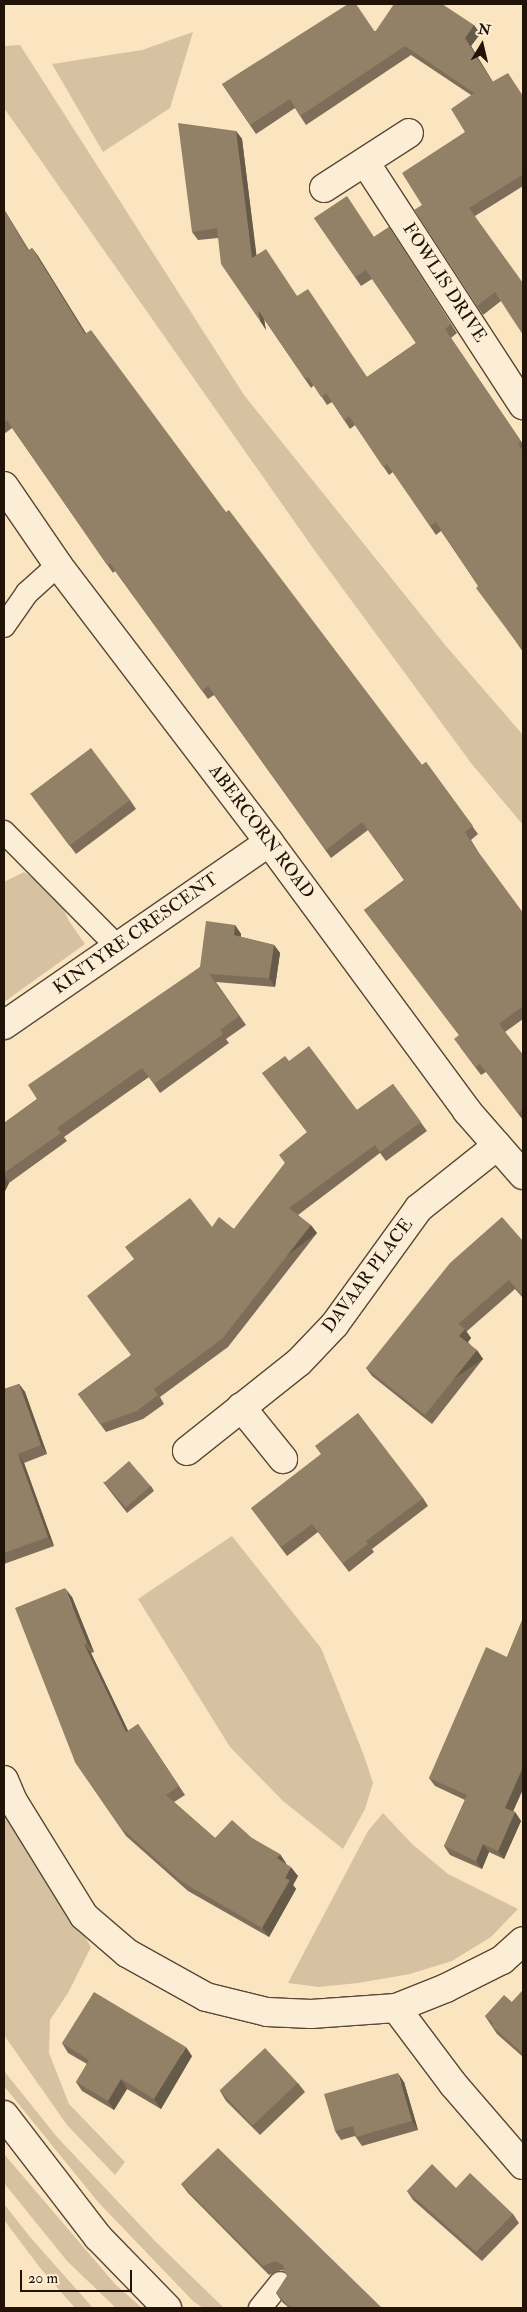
<!DOCTYPE html>
<html>
<head>
<meta charset="utf-8">
<style>
  body { margin:0 }
  #map { position:relative; width:527px; height:2312px; overflow:hidden; background:#fbe5c0; font-family:"IM FELL Double Pica",serif }
  div>[style] { position:absolute }
  [style*='--x'] { left:calc(var(--x)*1px); top:calc(var(--y)*1px); width:calc(var(--w)*1px); rotate:calc(var(--a)*1deg) }
  .green>* { inset:0; background:#d6c1a1 }
  .roads { filter:drop-shadow(1px 0 #584835) drop-shadow(-1px 0 #584835) drop-shadow(0 1px #584835) drop-shadow(0 -1px #584835) }
  .lane>* { height:22px; margin:-11px; padding:0 11px; transform-origin:11px; border-radius:11px; background:#fceed6 }
  .street>* { height:28px; margin:-14px; padding:0 14px; transform-origin:14px; border-radius:14px; background:#fceed6 }
  .secondary>* { height:28px; margin:-14px; padding:0 14px; transform-origin:14px; border-radius:14px; background:#fceed6 }
  .wall>* { inset:0; background:#7e6e59 }
  .shaded-wall>* { inset:0; background:#665a48; transform-origin:0 0 }
  .building>* { inset:0; background:#928067; transform-origin:0 0 }
  span { translate:-50% -50%; white-space:nowrap; text-align:center; line-height:1.15; -webkit-text-stroke:4px #fceed6; paint-order:stroke }
  .street-label { font-size:18px; color:#211307 }
  .frame { position:absolute; inset:0; border:5px solid #211307; pointer-events:none }
  .north { position:absolute; left:457px; top:20px; width:50px; height:50px; -webkit-text-stroke:4px #fceed6; paint-order:stroke; rotate:9deg; font-size:14px; font-weight:700; line-height:20px; text-align:center; color:#211307 }
  .north::after { content:''; display:block; margin:auto; width:18px; height:22px; background:#211307; clip-path:polygon(50% 0,100% 100%,50% 72%,0 100%) }
  .scale { position:absolute; left:20px; top:2270px; width:112px; height:22px; box-sizing:border-box; border:2px solid #211307; border-top:0; padding-left:6px; font-size:15px; line-height:18px; white-space:nowrap; color:#211307; -webkit-text-stroke:4px #fceed6; paint-order:stroke }
</style>
</head>
<body>
<div id="map">
  <div class="green">
    <div style="clip-path:polygon(193px 32px,170px 108px,103px 152px,52px 64px,142px 50px)"></div>
    <div style="clip-path:polygon(20px 45px,244px 395px,446px 646px,523px 735px,523px 825px,471px 763px,315px 551px,4px 108px,4px 46px)"></div>
    <div style="clip-path:polygon(24px 872px,58px 896px,69px 921px,85px 944px,4px 1002px,4px 882px)"></div>
    <div style="clip-path:polygon(232px 1536px,321px 1648px,363px 1753px,373px 1783px,365px 1809px,343px 1849px,283px 1801px,230px 1747px,138px 1599px)"></div>
    <div style="clip-path:polygon(4px 1801px,91px 1947px,68px 1993px,50px 2020px,49px 2053px,69px 2104px,125px 2162px,115px 2175px,67px 2125px,4px 2035px)"></div>
    <div style="clip-path:polygon(383px 1813px,412px 1844px,448px 1874px,518px 1909px,491px 1937px,452px 1961px,410px 1974px,358px 1983px,319px 1987px,288px 1983px,368px 1831px)"></div>
    <div style="clip-path:polygon(4px 2071px,57px 2137px,155px 2241px,224px 2308px,203px 2308px,193px 2301px,98px 2202px,4px 2086px)"></div>
    <div style="clip-path:polygon(4px 2154px,115px 2284px,142px 2308px,116px 2308px,67px 2261px,4px 2183px)"></div>
    <div style="clip-path:polygon(4px 2204px,30px 2237px,93px 2308px,75px 2308px,41px 2269px,4px 2220px)"></div>
  </div>
  <div class="roads">
    <div class="lane">
      <div style="--x:4;--y:626;--w:40;--a:-55.1"></div>
      <div style="--x:27;--y:593;--w:42;--a:-42.1"></div>
      <div style="--x:4;--y:832;--w:161;--a:45.3"></div>
      <div style="--x:260;--y:2308;--w:32;--a:-51"></div>
    </div>
    <div class="street">
      <div style="--x:365;--y:162;--w:290;--a:57"></div>
      <div style="--x:324;--y:188;--w:101;--a:-32.9"></div>
      <div style="--x:4;--y:486;--w:96;--a:55.6"></div>
      <div style="--x:58;--y:565;--w:348;--a:52.7"></div>
      <div style="--x:269;--y:842;--w:334;--a:53.6"></div>
      <div style="--x:467;--y:1111;--w:85;--a:48.8"></div>
      <div style="--x:4;--y:1025;--w:322;--a:-34.6"></div>
      <div style="--x:241;--y:1407;--w:67;--a:51.1"></div>
      <div style="--x:187;--y:1451;--w:143;--a:-38.5"></div>
      <div style="--x:299;--y:1362;--w:52;--a:-46.5"></div>
      <div style="--x:335;--y:1324;--w:143;--a:-54.1"></div>
      <div style="--x:419;--y:1208;--w:100;--a:-38.5"></div>
      <div style="--x:4;--y:1780;--w:23;--a:67"></div>
      <div style="--x:13;--y:1801;--w:135;--a:58.3"></div>
      <div style="--x:84;--y:1916;--w:57;--a:40.7"></div>
      <div style="--x:127;--y:1953;--w:90;--a:29.1"></div>
      <div style="--x:206;--y:1997;--w:63;--a:13.8"></div>
      <div style="--x:267;--y:2012;--w:44;--a:2.6"></div>
      <div style="--x:311;--y:2014;--w:85;--a:-4"></div>
      <div style="--x:396;--y:2008;--w:54;--a:-21.8"></div>
      <div style="--x:446;--y:1988;--w:63;--a:-26.6"></div>
      <div style="--x:502;--y:1960;--w:28;--a:-42"></div>
      <div style="--x:396;--y:2008;--w:95;--a:53.1"></div>
      <div style="--x:453;--y:2084;--w:107;--a:49.2"></div>
    </div>
    <div class="secondary">
      <div style="--x:4;--y:2115;--w:154;--a:52.4"></div>
      <div style="--x:98;--y:2237;--w:99;--a:45.8"></div>
    </div>
  </div>
  <div class="wall">
    <div style="clip-path:polygon(474px 25px,480px 34px,471px 46px,493px 82px,523px 96px,523px 186px,475px 216px,501px 301px,483px 315px,477px 306px,422px 205px,465px 132px,471px 95px,411px 55px,306px 125px,295px 108px,256px 134px,222px 84px,375px 31px)"></div>
    <div style="clip-path:polygon(236px 131px,242px 139px,256px 255px,297px 296px,367px 377px,416px 343px,372px 279px,361px 286px,314px 218px,374px 237px,389px 227px,457px 333px,451px 338px,523px 444px,523px 652px,441px 531px,436px 535px,393px 472px,389px 475px,355px 425px,350px 429px,332px 402px,327px 405px,314px 385px,311px 388px,264px 319px,266px 330px,218px 238px,198px 240px,192px 232px)"></div>
    <div style="clip-path:polygon(4px 209px,29px 250px,32px 248px,38px 256px,86px 333px,422px 765px,426px 762px,478px 834px,471px 840px,479px 853px,523px 913px,523px 1019px,505px 1032px,523px 1055px,523px 1120px,486px 1072px,481px 1075px,460px 1047px,459px 1035px,364px 910px,404px 880px,368px 830px,331px 858px,214px 695px,208px 699px,115px 571px,113px 573px,12px 428px,4px 434px)"></div>
    <div style="clip-path:polygon(30px 793px,130px 800px,136px 809px,76px 854px)"></div>
    <div style="clip-path:polygon(235px 925px,241px 934px,241px 937px,274px 945px,280px 953px,275px 987px,216px 982px,246px 1025px,226px 1039px,229px 1043px,160px 1093px,149px 1077px,64px 1137px,67px 1141px,9px 1183px,4px 1193px,4px 1123px,37px 1099px,200px 967px)"></div>
    <div style="clip-path:polygon(289px 1061px,357px 1110px,393px 1084px,427px 1131px,386px 1161px,380px 1153px,298px 1215px,317px 1233px,228px 1347px,160px 1397px,164px 1404px,143px 1419px,106px 1432px,78px 1394px,130px 1356px,212px 1227px,234px 1229px,285px 1163px,307px 1132px,262px 1073px)"></div>
    <div style="clip-path:polygon(523px 1241px,523px 1298px,515px 1289px,466px 1332px,471px 1338px,468px 1342px,483px 1359px,432px 1424px,372px 1376px,366px 1368px)"></div>
    <div style="clip-path:polygon(19px 1384px,25px 1392px,47px 1454px,24px 1463px,54px 1546px,4px 1564px,4px 1389px)"></div>
    <div style="clip-path:polygon(103px 1482px,151px 1486px,154px 1491px,127px 1513px)"></div>
    <div style="clip-path:polygon(423px 1498px,428px 1506px,372px 1549px,374px 1552px,349px 1572px,318px 1532px,287px 1556px,251px 1508px)"></div>
    <div style="clip-path:polygon(72px 1597px,94px 1652px,91px 1653px,128px 1731px,138px 1724px,185px 1795px,174px 1802px,215px 1838px,252px 1838px,286px 1863px,286px 1864px,298px 1876px,293px 1885px,296px 1889px,269px 1937px,188px 1891px,126px 1836px,75px 1762px)"></div>
    <div style="clip-path:polygon(523px 1618px,523px 1789px,513px 1811px,515px 1812px,521px 1821px,504px 1859px,489px 1852px,482px 1869px,450px 1855px,444px 1846px,465px 1800px,435px 1786px,429px 1778px,507px 1657px)"></div>
    <div style="clip-path:polygon(523px 1990px,523px 2057px,497px 2034px,485px 2016px,512px 2002px)"></div>
    <div style="clip-path:polygon(62px 2043px,192px 2056px,161px 2109px,127px 2089px,114px 2110px,82px 2091px,76px 2082px,87px 2064px,68px 2053px)"></div>
    <div style="clip-path:polygon(404px 2082px,418px 2130px,362px 2146px,355px 2136px,341px 2140px,335px 2131px)"></div>
    <div style="clip-path:polygon(298px 2083px,305px 2092px,260px 2135px,226px 2101px,220px 2091px)"></div>
    <div style="clip-path:polygon(181px 2184px,382px 2308px,289px 2308px,282px 2302px,276px 2293px,287px 2276px,285px 2271px,281px 2270px,269px 2275px,188px 2193px)"></div>
    <div style="clip-path:polygon(456px 2188px,513px 2214px,519px 2223px,482px 2261px,413px 2200px,407px 2191px)"></div>
  </div>
  <div class="shaded-wall">
    <div style="clip-path:polygon(474px 25px,480px 34px,471px 46px,498px 91px,465px 38px)"></div>
    <div style="clip-path:polygon(236px 131px,242px 139px,258px 267px,252px 258px)"></div>
    <div style="clip-path:polygon(32px 248px,38px 256px,91px 342px,85px 334px)"></div>
    <div style="clip-path:polygon(258px 310px,264px 319px,266px 330px,260px 321px)"></div>
    <div style="clip-path:polygon(235px 925px,241px 934px,240px 944px,234px 935px)"></div>
    <div style="clip-path:polygon(274px 945px,280px 953px,275px 987px,269px 978px)"></div>
    <div style="clip-path:polygon(4px 1175px,9px 1183px,4px 1193px)"></div>
    <div style="left:311px;top:1225px;width:10px;height:145px;rotate:53deg"></div>
    <div style="clip-path:polygon(465px 1329px,471px 1338px,466px 1345px,459px 1336px)"></div>
    <div style="left:477px;top:1350px;width:11px;height:83px;rotate:56deg"></div>
    <div style="clip-path:polygon(19px 1384px,25px 1392px,47px 1454px,41px 1445px)"></div>
    <div style="clip-path:polygon(18px 1454px,24px 1463px,54px 1546px,48px 1537px)"></div>
    <div style="clip-path:polygon(65px 1588px,72px 1597px,94px 1652px,87px 1643px)"></div>
    <div style="clip-path:polygon(84px 1644px,91px 1653px,133px 1741px,126px 1732px)"></div>
    <div style="clip-path:polygon(523px 1767px,523px 1789px,511px 1816px,505px 1808px)"></div>
    <div style="clip-path:polygon(515px 1812px,521px 1821px,504px 1859px,498px 1851px)"></div>
    <div style="clip-path:polygon(483px 1844px,489px 1852px,482px 1869px,476px 1861px)"></div>
    <div style="clip-path:polygon(280px 1854px,286px 1863px,283px 1868px,277px 1858px)"></div>
    <div style="clip-path:polygon(291px 1867px,298px 1876px,293px 1885px,296px 1889px,269px 1937px,262px 1928px,285px 1878px)"></div>
    <div style="clip-path:polygon(186px 2047px,192px 2056px,161px 2109px,154px 2099px)"></div>
    <div style="clip-path:polygon(398px 2073px,404px 2082px,418px 2130px,412px 2121px)"></div>
    <div style="clip-path:polygon(121px 2079px,127px 2089px,114px 2110px,108px 2101px)"></div>
  </div>
  <div class="building">
    <div style="clip-path:polygon(348px 4px,356px 4px,375px 32px,394px 4px,442px 4px,474px 25px,465px 38px,492px 82px,508px 73px,523px 96px,523px 176px,522px 175px,469px 208px,523px 283px,523px 335px,495px 292px,477px 306px,414px 210px,422px 205px,402px 173px,465px 132px,451px 109px,474px 93px,405px 46px,300px 116px,290px 99px,250px 125px,222px 84px)"></div>
    <div style="clip-path:polygon(178px 123px,236px 131px,252px 258px,266px 249px,297px 296px,308px 289px,367px 377px,416px 343px,366px 270px,355px 277px,314px 218px,347px 196px,374px 237px,389px 227px,451px 324px,445px 329px,510px 425px,521px 442px,518px 444px,523px 451px,523px 651px,476px 588px,478px 586px,436px 522px,430px 526px,387px 464px,383px 467px,349px 416px,344px 420px,326px 393px,321px 397px,308px 377px,305px 379px,258px 310px,260px 321px,221px 264px,217px 228px,192px 232px)"></div>
    <div style="clip-path:polygon(4px 210px,28px 251px,32px 248px,85px 334px,91px 330px,226px 512px,229px 510px,422px 765px,426px 762px,473px 826px,465px 832px,475px 848px,523px 913px,523px 1006px,499px 1024px,523px 1055px,523px 1110px,518px 1113px,480px 1064px,476px 1067px,454px 1039px,459px 1035px,364px 910px,405px 880px,362px 822px,326px 850px,208px 686px,202px 691px,110px 563px,107px 565px,7px 420px,4px 422px)"></div>
    <div style="left:91px;top:748px;width:65px;height:76px;rotate:53deg"></div>
    <div style="clip-path:polygon(206px 921px,235px 925px,234px 935px,274px 945px,269px 978px,209px 974px,239px 1016px,220px 1030px,223px 1034px,154px 1084px,142px 1068px,57px 1128px,61px 1133px,4px 1173px,4px 1123px,37px 1099px,28px 1085px,200px 967px)"></div>
    <div style="clip-path:polygon(309px 1046px,357px 1110px,393px 1084px,421px 1122px,380px 1152px,375px 1145px,289px 1208px,311px 1225px,222px 1339px,154px 1389px,158px 1395px,137px 1411px,100px 1424px,78px 1394px,131px 1355px,87px 1296px,134px 1259px,125px 1247px,190px 1198px,212px 1227px,219px 1217px,234px 1229px,285px 1163px,279px 1155px,307px 1132px,262px 1073px,285px 1056px,289px 1061px)"></div>
    <div style="clip-path:polygon(502px 1217px,523px 1241px,523px 1296px,509px 1280px,458px 1324px,465px 1329px,459px 1336px,477px 1350px,425px 1415px,366px 1368px,450px 1263px)"></div>
    <div style="clip-path:polygon(19px 1384px,41px 1445px,18px 1454px,48px 1537px,4px 1553px,4px 1389px)"></div>
    <div style="clip-path:polygon(358px 1413px,423px 1498px,366px 1541px,368px 1544px,343px 1563px,312px 1524px,281px 1547px,251px 1508px,321px 1454px,315px 1446px)"></div>
    <div style="left:129px;top:1461px;width:33px;height:33px;rotate:49deg"></div>
    <div style="clip-path:polygon(65px 1588px,87px 1643px,84px 1644px,126px 1732px,138px 1724px,179px 1786px,166px 1795px,215px 1838px,232px 1820px,252px 1838px,280px 1854px,277px 1858px,291px 1867px,285px 1878px,290px 1880px,262px 1928px,182px 1882px,120px 1827px,75px 1762px,15px 1608px)"></div>
    <div style="clip-path:polygon(523px 1618px,523px 1767px,505px 1808px,515px 1812px,498px 1851px,483px 1844px,476px 1861px,444px 1846px,467px 1795px,429px 1778px,486px 1647px,507px 1657px)"></div>
    <div style="clip-path:polygon(523px 1990px,523px 2054px,491px 2025px,493px 2023px,485px 2016px,504px 1995px,512px 2002px)"></div>
    <div style="clip-path:polygon(94px 1992px,186px 2047px,154px 2099px,121px 2079px,108px 2101px,76px 2082px,89px 2060px,62px 2043px)"></div>
    <div style="left:265px;top:2048px;width:48px;height:62px;rotate:47deg"></div>
    <div style="clip-path:polygon(398px 2073px,412px 2121px,356px 2137px,353px 2126px,335px 2131px,324px 2094px)"></div>
    <div style="clip-path:polygon(218px 2148px,382px 2308px,291px 2308px,276px 2293px,287px 2276px,282px 2264px,275px 2261px,263px 2266px,181px 2184px)"></div>
    <div style="clip-path:polygon(432px 2164px,456px 2188px,470px 2173px,513px 2214px,476px 2252px,407px 2191px)"></div>
  </div>
  <div class="street-label">
    <span style="left:444px;top:283px;rotate:57deg">FOWLIS DRIVE</span>
    <span style="left:261px;top:832px;rotate:53deg">ABERCORN ROAD</span>
    <span style="left:136px;top:934px;rotate:-35deg">KINTYRE CRESCENT</span>
    <span style="left:368px;top:1276px;rotate:-53deg">DAVAAR PLACE</span>
  </div>
  <div class="frame"></div>
  <div class="north">N</div>
  <div class="scale">20 m</div>
</div>
</body>
</html>
